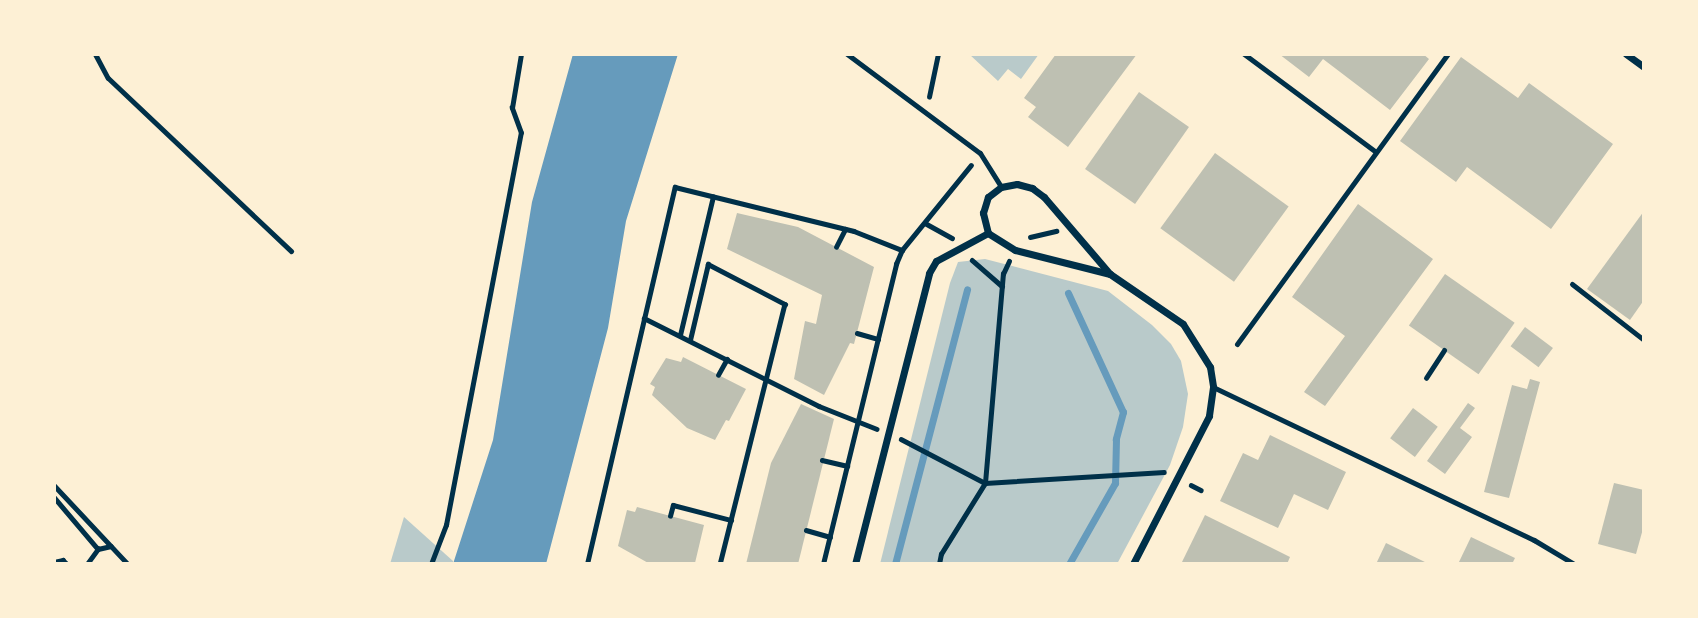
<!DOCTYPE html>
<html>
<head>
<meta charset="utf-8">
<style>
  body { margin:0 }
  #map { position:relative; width:1698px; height:618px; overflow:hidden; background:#fdf0d5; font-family:"PT Sans Narrow",sans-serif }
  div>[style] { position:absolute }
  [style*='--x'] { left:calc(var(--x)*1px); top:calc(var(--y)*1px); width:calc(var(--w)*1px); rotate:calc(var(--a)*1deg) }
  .green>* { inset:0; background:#b9caca }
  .water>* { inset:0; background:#669bbc }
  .stream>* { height:7px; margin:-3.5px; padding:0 3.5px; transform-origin:3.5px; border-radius:3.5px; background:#669bbc }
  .building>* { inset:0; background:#bec0b2; transform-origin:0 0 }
  .path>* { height:4.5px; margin:-2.25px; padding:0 2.25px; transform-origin:2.25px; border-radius:2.25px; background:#003049 }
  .service>* { height:5px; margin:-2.5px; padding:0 2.5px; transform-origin:2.5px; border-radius:2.5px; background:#003049 }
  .minor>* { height:7px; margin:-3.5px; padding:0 3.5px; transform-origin:3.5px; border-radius:3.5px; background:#003049 }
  span { translate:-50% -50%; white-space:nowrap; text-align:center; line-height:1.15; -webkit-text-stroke:5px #fdf0d5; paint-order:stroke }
  .frame { position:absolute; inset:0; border:56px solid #fdf0d5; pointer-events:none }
</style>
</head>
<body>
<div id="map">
  <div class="green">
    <div style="clip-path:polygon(969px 54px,1039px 54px,1021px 79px,1008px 69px,998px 81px)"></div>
    <div style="clip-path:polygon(985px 259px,1108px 291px,1152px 325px,1171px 344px,1181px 361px,1188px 394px,1183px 427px,1170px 465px,1117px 564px,880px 564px,950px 283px,958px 262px)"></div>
    <div style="clip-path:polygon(404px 517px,453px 561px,453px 564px,390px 564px)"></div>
  </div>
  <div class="water">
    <div style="clip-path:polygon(573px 54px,678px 54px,626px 221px,608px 328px,546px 564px,453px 564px,493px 440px,532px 202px)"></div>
  </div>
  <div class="stream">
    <div style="--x:1068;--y:293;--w:131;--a:65.2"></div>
    <div style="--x:1123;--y:412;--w:28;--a:105"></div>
    <div style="--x:1116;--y:439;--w:44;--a:91.3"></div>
    <div style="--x:1115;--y:483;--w:93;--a:119.6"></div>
    <div style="--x:895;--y:564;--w:284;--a:-75.3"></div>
  </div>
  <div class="building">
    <div style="clip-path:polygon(1056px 54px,1137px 54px,1068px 147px,1028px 117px,1036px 107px,1024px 98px)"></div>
    <div style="clip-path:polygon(1279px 54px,1423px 54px,1429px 59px,1390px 110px,1323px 59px,1309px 77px)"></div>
    <div style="clip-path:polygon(1461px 57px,1518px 98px,1529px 83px,1613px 144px,1551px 229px,1467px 167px,1456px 182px,1400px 141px)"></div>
    <div style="left:1139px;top:92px;width:61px;height:94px;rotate:35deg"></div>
    <div style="left:1215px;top:153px;width:91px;height:93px;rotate:36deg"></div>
    <div style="clip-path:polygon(1358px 204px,1433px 259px,1325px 406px,1304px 392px,1345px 336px,1292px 297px)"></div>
    <div style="clip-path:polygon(1644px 211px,1644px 300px,1630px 320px,1587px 289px)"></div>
    <div style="clip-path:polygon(737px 213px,798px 227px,874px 267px,854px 344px,850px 343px,824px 395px,794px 379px,805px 321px,816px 324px,822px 295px,727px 249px)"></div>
    <div style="left:1445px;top:274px;width:85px;height:63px;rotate:35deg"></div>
    <div style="left:1525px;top:327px;width:35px;height:24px;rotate:37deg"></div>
    <div style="clip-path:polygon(683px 357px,746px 389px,729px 421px,726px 420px,715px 440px,687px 428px,652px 395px,655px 387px,650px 384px,666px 358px,681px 362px)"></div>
    <div style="clip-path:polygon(1530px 379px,1540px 382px,1509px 498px,1484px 492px,1512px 385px,1527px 389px)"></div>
    <div style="clip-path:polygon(1468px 403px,1475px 408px,1460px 428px,1472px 437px,1445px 474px,1427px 461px)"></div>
    <div style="clip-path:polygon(801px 404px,834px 419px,798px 564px,746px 564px,771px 463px)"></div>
    <div style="left:1413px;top:408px;width:31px;height:38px;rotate:37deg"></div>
    <div style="clip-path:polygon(1270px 435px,1346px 472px,1328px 510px,1294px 494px,1278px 528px,1220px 501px,1243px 453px,1258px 460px)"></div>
    <div style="clip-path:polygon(1614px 483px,1644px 490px,1644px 525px,1636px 554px,1598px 544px)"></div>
    <div style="clip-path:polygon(637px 507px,704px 525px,695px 563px,650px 564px,618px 546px,627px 510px,635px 512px)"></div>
    <div style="clip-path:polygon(1205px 515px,1290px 557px,1287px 564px,1181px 564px)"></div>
    <div style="clip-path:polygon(1471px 537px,1515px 558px,1512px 564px,1458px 564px)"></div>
    <div style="clip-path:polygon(1386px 543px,1429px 564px,1376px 564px)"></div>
  </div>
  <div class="path">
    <div style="--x:929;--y:97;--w:44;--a:-78.2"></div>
    <div style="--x:925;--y:223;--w:31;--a:29"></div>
    <div style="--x:1030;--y:237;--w:27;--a:-13"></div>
    <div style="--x:836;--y:247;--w:20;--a:-63"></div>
    <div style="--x:972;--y:260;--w:40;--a:41"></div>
    <div style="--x:644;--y:318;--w:196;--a:26.7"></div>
    <div style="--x:819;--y:406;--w:62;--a:21.6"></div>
    <div style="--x:857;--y:333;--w:22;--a:16"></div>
    <div style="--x:680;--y:335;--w:142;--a:-76.6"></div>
    <div style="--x:690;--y:340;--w:78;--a:-76.7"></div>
    <div style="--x:708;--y:264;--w:87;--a:27.5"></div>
    <div style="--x:785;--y:304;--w:268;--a:104"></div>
    <div style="--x:718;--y:375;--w:18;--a:-61"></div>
    <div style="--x:1426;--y:378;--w:33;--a:-57"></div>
    <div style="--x:901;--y:439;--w:95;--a:27.6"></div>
    <div style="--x:985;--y:483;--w:179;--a:-3.5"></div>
    <div style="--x:822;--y:460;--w:26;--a:13"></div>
    <div style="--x:54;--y:485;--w:108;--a:46.9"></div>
    <div style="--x:1191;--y:485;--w:11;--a:27"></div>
    <div style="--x:54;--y:497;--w:68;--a:49.8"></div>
    <div style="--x:98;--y:549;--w:13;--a:-13"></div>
    <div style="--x:670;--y:516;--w:11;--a:-75"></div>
    <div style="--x:673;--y:505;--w:60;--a:14.5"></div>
    <div style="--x:806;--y:530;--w:25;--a:16"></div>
    <div style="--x:54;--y:562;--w:9;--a:-13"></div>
    <div style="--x:63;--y:560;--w:6;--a:45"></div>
    <div style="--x:87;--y:564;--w:19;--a:-54"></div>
    <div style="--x:431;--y:564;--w:42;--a:-69"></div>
    <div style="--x:446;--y:525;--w:399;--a:-79.2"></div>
    <div style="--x:521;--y:133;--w:27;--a:-110"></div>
    <div style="--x:512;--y:108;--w:55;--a:-80.5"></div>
    <div style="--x:587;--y:564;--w:387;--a:-76.9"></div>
    <div style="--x:675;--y:187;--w:184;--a:13.8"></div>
    <div style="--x:854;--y:231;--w:52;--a:21.6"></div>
    <div style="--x:823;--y:564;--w:309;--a:-76.3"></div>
    <div style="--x:896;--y:264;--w:15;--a:-67"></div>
    <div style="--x:902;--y:250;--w:109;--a:-50.9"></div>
    <div style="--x:939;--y:564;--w:10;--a:-79"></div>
    <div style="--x:941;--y:554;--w:84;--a:-58.2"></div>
    <div style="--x:985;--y:483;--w:210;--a:-85.1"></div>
    <div style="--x:1003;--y:274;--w:14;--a:-65"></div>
  </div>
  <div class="service">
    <div style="--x:95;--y:54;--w:27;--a:62"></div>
    <div style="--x:108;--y:78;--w:252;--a:43.4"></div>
    <div style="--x:847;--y:54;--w:166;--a:36.7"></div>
    <div style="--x:980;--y:153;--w:40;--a:58"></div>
    <div style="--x:1244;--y:54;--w:164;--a:36.6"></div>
    <div style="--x:1572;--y:284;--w:91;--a:37.9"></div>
    <div style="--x:1237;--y:344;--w:359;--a:-54"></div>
    <div style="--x:1213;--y:387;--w:356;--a:25.5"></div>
    <div style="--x:1534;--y:540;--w:47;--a:31"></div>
  </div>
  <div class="minor">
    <div style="--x:1626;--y:54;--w:22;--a:36"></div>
    <div style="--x:1110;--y:274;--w:98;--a:-165.8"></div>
    <div style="--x:1015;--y:250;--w:32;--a:-148"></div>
    <div style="--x:988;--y:233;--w:21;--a:-104"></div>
    <div style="--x:983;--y:213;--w:17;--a:-73"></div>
    <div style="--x:988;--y:197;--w:16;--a:-38"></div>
    <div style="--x:1001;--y:187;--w:16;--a:-11"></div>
    <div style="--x:1017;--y:184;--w:16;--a:15"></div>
    <div style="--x:1032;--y:188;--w:15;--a:37"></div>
    <div style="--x:1044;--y:197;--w:101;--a:49.4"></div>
    <div style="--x:1110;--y:274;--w:88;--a:34.4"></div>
    <div style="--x:1183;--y:324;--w:51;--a:57.9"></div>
    <div style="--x:1210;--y:367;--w:20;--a:81"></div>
    <div style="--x:1213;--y:387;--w:29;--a:98"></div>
    <div style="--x:1209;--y:416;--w:166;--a:117.2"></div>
    <div style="--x:855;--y:564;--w:300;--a:-75.7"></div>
    <div style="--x:929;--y:273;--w:14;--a:-60"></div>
    <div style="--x:936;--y:261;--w:59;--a:-28.3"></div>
  </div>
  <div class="frame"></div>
</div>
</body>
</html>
